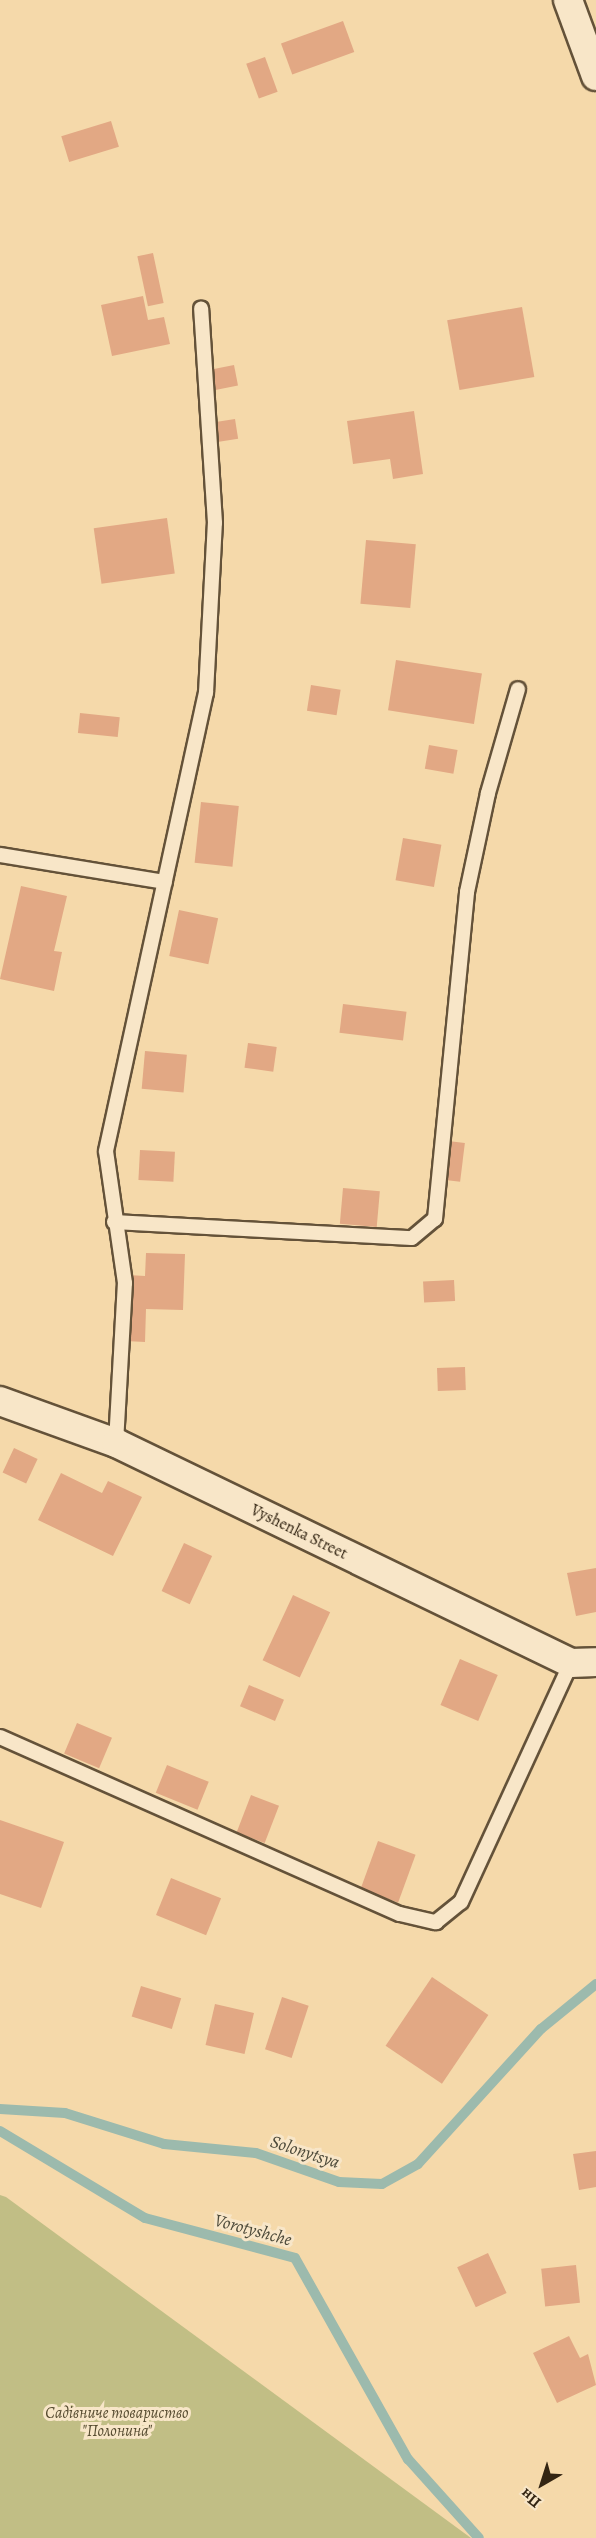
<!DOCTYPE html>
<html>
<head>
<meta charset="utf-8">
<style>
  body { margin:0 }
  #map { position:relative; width:596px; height:2538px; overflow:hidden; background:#f5d9aa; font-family:Alegreya,serif }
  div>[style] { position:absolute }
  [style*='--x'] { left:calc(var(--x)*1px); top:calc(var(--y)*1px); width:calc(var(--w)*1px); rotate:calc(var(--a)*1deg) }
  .green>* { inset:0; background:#c1be85 }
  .stream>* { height:10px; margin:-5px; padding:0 5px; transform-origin:5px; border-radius:5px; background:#9cbaad }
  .building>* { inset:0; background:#e2a884; transform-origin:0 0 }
  .roads { filter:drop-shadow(2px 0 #645239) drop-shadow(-2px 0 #645239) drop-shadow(0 2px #645239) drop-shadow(0 -2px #645239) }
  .service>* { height:14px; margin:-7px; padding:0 7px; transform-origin:7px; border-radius:7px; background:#f8e6c8 }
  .minor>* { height:28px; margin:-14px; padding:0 14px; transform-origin:14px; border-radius:14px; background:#f8e6c8 }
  span { translate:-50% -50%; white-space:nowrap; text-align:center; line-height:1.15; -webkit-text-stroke:6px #f8e6c8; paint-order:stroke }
  .street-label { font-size:16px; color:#332513 }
  .park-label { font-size:16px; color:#564b30; font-style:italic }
  .water-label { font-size:18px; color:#4d4a3a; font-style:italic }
  .north { position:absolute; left:512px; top:2454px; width:60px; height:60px; -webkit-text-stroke:4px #f8e6c8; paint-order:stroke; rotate:219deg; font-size:16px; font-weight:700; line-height:24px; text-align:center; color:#332513 }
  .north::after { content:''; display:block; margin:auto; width:21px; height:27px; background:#332513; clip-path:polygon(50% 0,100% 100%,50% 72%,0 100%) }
</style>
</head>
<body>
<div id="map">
  <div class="green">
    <div style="clip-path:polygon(0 2195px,6px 2197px,471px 2538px,0 2538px)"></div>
  </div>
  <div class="stream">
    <div style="--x:0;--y:2109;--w:65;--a:3.5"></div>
    <div style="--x:65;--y:2113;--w:104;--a:17.4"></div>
    <div style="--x:164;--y:2144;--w:92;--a:5.6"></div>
    <div style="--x:256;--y:2153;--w:88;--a:19.3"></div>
    <div style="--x:339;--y:2182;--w:43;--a:2.7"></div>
    <div style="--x:382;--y:2184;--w:41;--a:-29.1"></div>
    <div style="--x:418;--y:2164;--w:183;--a:-47.7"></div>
    <div style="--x:541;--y:2029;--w:71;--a:-39.3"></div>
    <div style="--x:0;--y:2131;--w:169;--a:31"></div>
    <div style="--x:145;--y:2218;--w:155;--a:14.9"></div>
    <div style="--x:295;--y:2258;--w:231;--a:60.7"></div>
    <div style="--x:408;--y:2459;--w:106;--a:48.1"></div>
  </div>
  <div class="building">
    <div style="left:343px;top:21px;width:33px;height:66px;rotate:70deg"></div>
    <div style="left:265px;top:57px;width:37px;height:20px;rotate:70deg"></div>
    <div style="left:111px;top:121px;width:27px;height:52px;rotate:73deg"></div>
    <div style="left:153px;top:253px;width:51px;height:16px;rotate:78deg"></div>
    <div style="clip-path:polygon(143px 296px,148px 320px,164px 317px,170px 344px,112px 356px,101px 305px)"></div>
    <div style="left:522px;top:307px;width:71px;height:76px;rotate:80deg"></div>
    <div style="left:234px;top:365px;width:21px;height:23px;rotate:79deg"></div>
    <div style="clip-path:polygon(414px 411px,423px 474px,393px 479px,390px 459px,353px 464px,347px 421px)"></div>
    <div style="left:235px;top:419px;width:20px;height:21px;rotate:81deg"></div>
    <div style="left:167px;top:518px;width:56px;height:74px;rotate:82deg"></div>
    <div style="left:366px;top:540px;width:50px;height:64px;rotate:5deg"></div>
    <div style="left:396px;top:660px;width:87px;height:51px;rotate:9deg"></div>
    <div style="left:311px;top:685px;width:30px;height:26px;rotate:9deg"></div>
    <div style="left:80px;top:713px;width:40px;height:20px;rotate:6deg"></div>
    <div style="left:429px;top:745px;width:29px;height:24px;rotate:10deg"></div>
    <div style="left:201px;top:802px;width:38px;height:61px;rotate:6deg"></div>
    <div style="left:403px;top:838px;width:39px;height:43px;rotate:10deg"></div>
    <div style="clip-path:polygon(21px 886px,67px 896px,54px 951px,62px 952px,54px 991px,0 979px)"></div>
    <div style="left:179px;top:910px;width:40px;height:47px;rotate:12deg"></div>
    <div style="left:343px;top:1004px;width:64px;height:29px;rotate:7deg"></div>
    <div style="left:248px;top:1043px;width:29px;height:25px;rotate:8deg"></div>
    <div style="left:145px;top:1051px;width:42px;height:38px;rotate:5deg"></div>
    <div style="left:448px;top:1141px;width:17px;height:39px;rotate:7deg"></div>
    <div style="left:140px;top:1150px;width:35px;height:30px;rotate:3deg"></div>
    <div style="left:343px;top:1188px;width:37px;height:36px;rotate:5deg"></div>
    <div style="clip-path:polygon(146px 1253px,185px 1254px,183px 1310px,146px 1309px,145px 1342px,125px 1341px,128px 1275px,145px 1276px)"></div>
    <div style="left:454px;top:1280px;width:21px;height:31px;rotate:87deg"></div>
    <div style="left:465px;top:1367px;width:23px;height:28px;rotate:88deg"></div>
    <div style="left:14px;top:1448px;width:26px;height:27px;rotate:25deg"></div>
    <div style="clip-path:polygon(61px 1473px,102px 1493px,108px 1481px,142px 1497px,113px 1556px,38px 1520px)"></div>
    <div style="left:184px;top:1543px;width:31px;height:53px;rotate:25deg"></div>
    <div style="clip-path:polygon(596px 1568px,596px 1612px,576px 1616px,567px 1573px)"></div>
    <div style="left:293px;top:1595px;width:41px;height:72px;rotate:25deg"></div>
    <div style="left:460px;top:1659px;width:41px;height:50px;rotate:23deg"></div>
    <div style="left:249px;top:1685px;width:38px;height:23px;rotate:23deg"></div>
    <div style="left:77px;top:1723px;width:38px;height:33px;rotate:23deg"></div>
    <div style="left:167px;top:1765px;width:45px;height:30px;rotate:22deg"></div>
    <div style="left:251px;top:1795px;width:30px;height:40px;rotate:21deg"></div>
    <div style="clip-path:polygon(0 1820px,64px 1842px,41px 1908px,0 1894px)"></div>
    <div style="left:378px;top:1841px;width:40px;height:51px;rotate:20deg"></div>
    <div style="left:171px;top:1878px;width:54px;height:40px;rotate:22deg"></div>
    <div style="left:432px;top:1977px;width:68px;height:83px;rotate:34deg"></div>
    <div style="left:141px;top:1986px;width:42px;height:32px;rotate:17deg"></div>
    <div style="left:282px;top:1997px;width:28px;height:55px;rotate:18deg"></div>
    <div style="left:215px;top:2004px;width:40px;height:42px;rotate:13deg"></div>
    <div style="clip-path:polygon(596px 2151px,596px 2187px,579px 2190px,573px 2154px)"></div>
    <div style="left:488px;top:2253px;width:44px;height:34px;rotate:65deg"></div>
    <div style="left:576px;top:2265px;width:38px;height:35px;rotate:84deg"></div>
    <div style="clip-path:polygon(569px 2336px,580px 2358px,588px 2354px,596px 2385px,557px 2403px,533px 2353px)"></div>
  </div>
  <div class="roads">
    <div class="service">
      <div style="--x:0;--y:855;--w:167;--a:9.3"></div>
      <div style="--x:114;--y:1222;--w:298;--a:3.1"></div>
      <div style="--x:412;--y:1238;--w:30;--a:-40"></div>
      <div style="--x:435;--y:1219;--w:329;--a:-84.4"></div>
      <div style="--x:467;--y:892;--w:101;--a:-78"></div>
      <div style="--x:488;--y:793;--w:108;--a:-73.9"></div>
      <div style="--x:116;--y:1443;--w:160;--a:-86.8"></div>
      <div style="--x:125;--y:1283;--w:133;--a:-98.2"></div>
      <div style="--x:106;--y:1151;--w:469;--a:-77.7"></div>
      <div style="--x:206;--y:693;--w:170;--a:-87"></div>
      <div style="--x:215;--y:523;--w:215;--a:-93.7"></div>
      <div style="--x:0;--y:1737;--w:437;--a:23.9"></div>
      <div style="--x:400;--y:1914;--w:37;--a:13"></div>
      <div style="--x:436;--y:1922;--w:32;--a:-39"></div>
      <div style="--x:461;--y:1902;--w:263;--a:-65.3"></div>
    </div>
    <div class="minor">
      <div style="--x:568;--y:0;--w:81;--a:69.8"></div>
      <div style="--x:0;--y:1401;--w:123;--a:19.9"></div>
      <div style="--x:116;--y:1443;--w:505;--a:25.8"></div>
      <div style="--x:571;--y:1663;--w:25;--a:-2"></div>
    </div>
  </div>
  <div class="street-label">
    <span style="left:299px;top:1532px;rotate:26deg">Vyshenka Street</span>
  </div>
  <div class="park-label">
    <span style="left:117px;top:2422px">Садівниче товариство<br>"Полонина"</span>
  </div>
  <div class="water-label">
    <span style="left:305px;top:2152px;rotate:18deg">Solonytsya</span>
    <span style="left:253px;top:2230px;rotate:15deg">Vorotyshche</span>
  </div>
  <div class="north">Пн</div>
</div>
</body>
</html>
